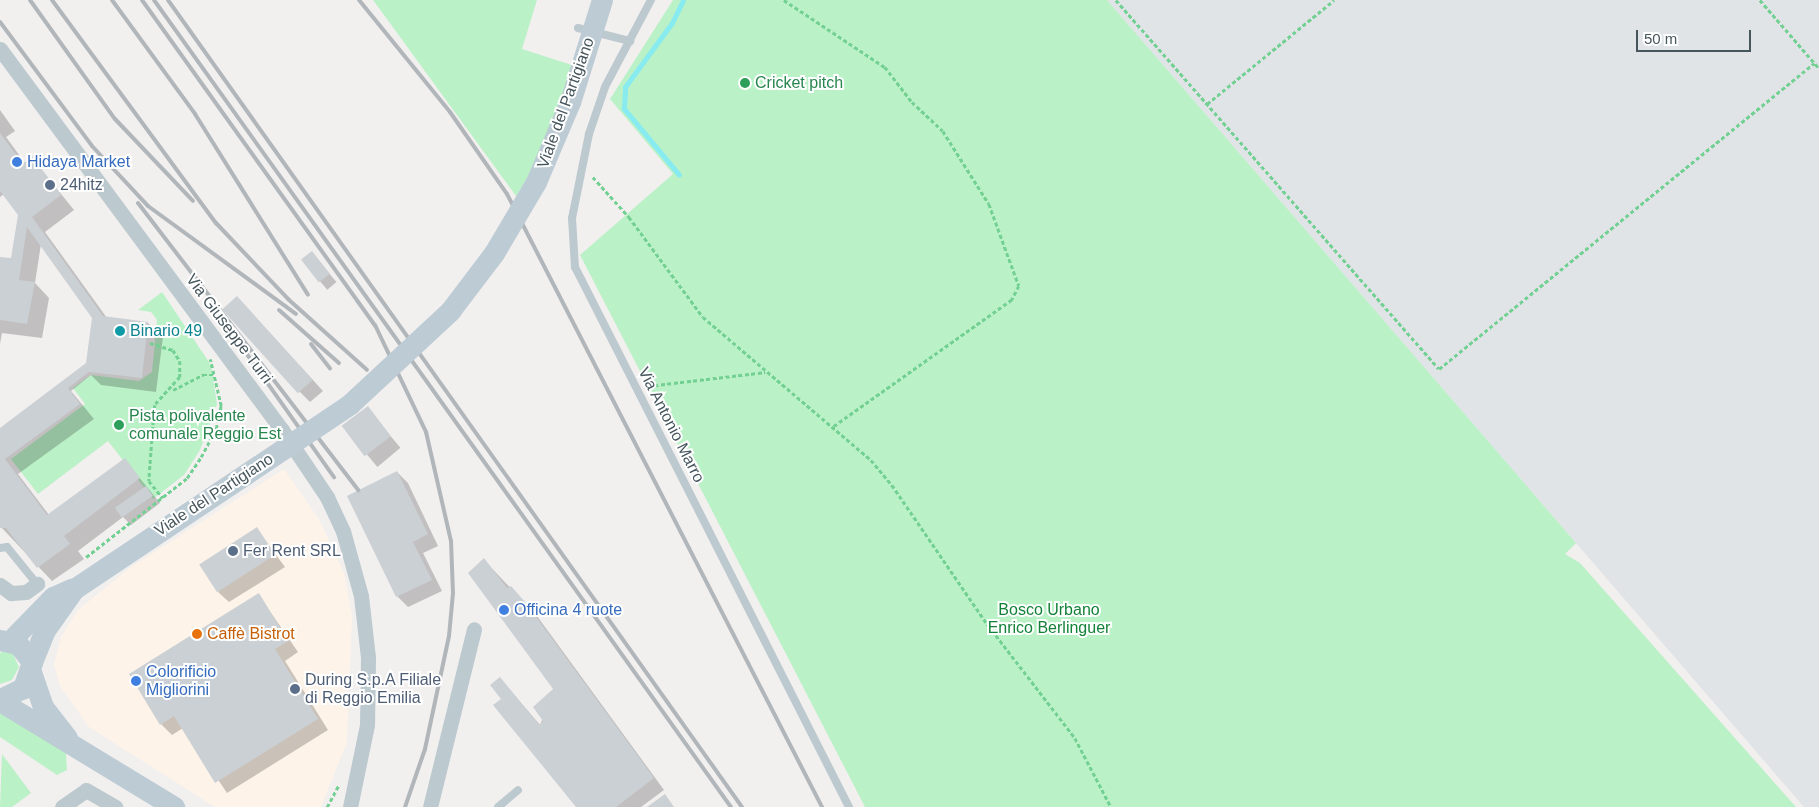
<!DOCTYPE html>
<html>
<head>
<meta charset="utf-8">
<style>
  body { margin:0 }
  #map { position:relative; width:1819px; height:807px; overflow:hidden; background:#f2efef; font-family:Arial,sans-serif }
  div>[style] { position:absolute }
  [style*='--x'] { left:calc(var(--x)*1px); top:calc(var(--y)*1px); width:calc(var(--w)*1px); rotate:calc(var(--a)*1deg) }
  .commercial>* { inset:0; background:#fdf3e8 }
  .airport>* { inset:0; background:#e0e4e7 }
  .green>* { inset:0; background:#bbf1c7 }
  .shadow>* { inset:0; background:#0003; transform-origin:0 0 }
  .stream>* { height:4.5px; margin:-2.25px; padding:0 2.25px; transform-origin:2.25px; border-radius:2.25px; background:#87ebf0 }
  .building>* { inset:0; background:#cbd0d4; transform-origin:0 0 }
  .path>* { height:2.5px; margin-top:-1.25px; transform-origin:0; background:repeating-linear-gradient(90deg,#72d092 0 4px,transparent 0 6.5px) }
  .lane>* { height:8px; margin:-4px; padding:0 4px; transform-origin:4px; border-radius:4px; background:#bcc9ce }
  .street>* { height:15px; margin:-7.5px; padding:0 7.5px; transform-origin:7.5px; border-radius:7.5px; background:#bcc9ce }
  .secondary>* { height:21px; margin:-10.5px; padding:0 10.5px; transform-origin:10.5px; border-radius:10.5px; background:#bccbd4 }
  .rail>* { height:4px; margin:-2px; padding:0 2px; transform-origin:2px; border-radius:2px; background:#b1b6ba }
  .secondary-bridge>* { height:21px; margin:-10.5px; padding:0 10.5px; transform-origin:10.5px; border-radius:10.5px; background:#bccbd4 }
  .dots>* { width:14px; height:14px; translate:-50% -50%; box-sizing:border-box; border:2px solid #fff; border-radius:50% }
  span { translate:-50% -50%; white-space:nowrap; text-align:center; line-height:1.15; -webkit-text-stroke:4px #fff; paint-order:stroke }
  .leisure-label { font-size:16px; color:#27864d }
  .left { translate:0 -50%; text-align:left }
  .street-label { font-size:16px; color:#46565d }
  .shop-label { font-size:16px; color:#366cbe }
  .service-label { font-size:16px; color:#4e5e75 }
  .culture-label { font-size:16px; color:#0d838f }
  .park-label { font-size:16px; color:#138238 }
  .food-label { font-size:16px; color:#c56008 }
  .scale { position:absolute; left:1636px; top:30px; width:115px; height:22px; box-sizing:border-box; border:2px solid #46565d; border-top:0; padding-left:6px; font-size:15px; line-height:18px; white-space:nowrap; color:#46565d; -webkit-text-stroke:4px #fff; paint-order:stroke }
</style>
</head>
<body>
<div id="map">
  <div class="commercial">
    <div style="clip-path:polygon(284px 469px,319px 519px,344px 573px,352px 616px,347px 742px,321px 807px,215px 807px,89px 727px,60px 686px,54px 665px,61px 637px,78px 610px,131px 567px)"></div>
  </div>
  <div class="airport">
    <div style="clip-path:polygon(1107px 0,1819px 0,1819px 807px,1804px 807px)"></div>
  </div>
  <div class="green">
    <div style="clip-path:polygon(373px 0,537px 0,522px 49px,575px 66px,543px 154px,516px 196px)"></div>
    <div style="clip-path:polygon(673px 0,1107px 0,1576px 543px,1565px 554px,1580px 563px,1796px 807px,865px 807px,580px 255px,673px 174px,610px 99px)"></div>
    <div style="clip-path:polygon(162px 292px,211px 365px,217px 404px,200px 450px,184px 475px,153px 499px,108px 441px,38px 494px,11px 459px,85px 404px,73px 388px,91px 375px,139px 381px,152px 372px,157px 320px,151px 312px,138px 310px)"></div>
    <div style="clip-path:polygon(4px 651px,13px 654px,19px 667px,12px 680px,0 684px,0 653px)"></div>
    <div style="clip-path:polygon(0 713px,66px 753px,67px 770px,57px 775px,0 737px)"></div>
    <div style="clip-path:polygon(2px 754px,31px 793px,12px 807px,0 807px)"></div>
  </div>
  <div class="shadow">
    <div style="clip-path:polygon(0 110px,15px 131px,6px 137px,25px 163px,32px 158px,74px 210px,45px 232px,107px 318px,148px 323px,163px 337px,156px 392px,101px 385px,91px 375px,71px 391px,94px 419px,18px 474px,49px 515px,125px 460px,160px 503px,131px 525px,123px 517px,78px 551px,84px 559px,52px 581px,0 526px,0 430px,87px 364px,93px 317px,41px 244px,35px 283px,49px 298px,42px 338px,2px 333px,0 344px,0 258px,12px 259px,19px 214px,4px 194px,0 197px)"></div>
    <div style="left:312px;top:253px;width:38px;height:12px;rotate:50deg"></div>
    <div style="clip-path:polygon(248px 309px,323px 391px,310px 402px,299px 391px)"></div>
    <div style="left:367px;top:408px;width:52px;height:30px;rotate:50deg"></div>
    <div style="clip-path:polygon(397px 472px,408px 483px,438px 546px,423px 553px,442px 591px,408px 607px,397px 596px)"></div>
    <div style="clip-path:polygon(257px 529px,285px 567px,229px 602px,218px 592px)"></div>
    <div style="clip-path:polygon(484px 560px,537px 616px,664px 790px,641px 807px,578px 807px,503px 699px,500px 678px,540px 725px,555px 689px)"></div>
    <div style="clip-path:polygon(258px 594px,298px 652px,285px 661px,328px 730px,227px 793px,183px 728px,172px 735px,161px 724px)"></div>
  </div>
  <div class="stream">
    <div style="--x:679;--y:175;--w:86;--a:-129.8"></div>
    <div style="--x:624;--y:109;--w:22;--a:-87"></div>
    <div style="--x:625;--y:87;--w:79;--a:-53.7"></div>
    <div style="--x:672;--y:23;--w:25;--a:-64"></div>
  </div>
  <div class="building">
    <div style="clip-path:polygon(0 133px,23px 164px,32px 156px,61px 195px,32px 217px,103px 316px,148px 322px,142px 378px,89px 372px,68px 388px,80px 404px,5px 459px,47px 515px,125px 458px,140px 478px,64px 536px,70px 544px,37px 568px,6px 528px,0 528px,0 428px,86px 363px,92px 318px,27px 227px,19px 280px,35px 282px,27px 324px,0 320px,0 257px,11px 258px,18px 215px,0 191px)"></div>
    <div style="left:312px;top:251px;width:29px;height:14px;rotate:52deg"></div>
    <div style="left:237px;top:296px;width:113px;height:20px;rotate:48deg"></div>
    <div style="left:368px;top:406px;width:38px;height:33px;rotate:53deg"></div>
    <div style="clip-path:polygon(397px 471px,428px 534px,413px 542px,432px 580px,396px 597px,347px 496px)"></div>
    <div style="left:146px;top:486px;width:12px;height:38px;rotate:55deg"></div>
    <div style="left:257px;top:527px;width:33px;height:69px;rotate:57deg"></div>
    <div style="clip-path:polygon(484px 558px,507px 588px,511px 586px,526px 603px,654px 778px,616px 807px,576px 807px,493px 705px,501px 699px,490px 685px,500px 677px,539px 725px,543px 721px,533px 707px,553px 689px,468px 573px)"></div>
    <div style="clip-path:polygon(259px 593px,288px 641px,275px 649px,318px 719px,215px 783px,174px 716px,160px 725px,129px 674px)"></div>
    <div style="clip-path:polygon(665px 794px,674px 807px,647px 807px)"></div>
  </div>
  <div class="path">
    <div style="--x:784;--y:0;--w:121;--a:33.6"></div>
    <div style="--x:885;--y:67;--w:44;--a:52.4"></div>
    <div style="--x:912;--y:102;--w:42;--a:43.1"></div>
    <div style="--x:943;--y:131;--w:86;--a:57.8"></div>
    <div style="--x:989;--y:204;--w:87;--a:69.9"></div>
    <div style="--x:1019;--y:286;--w:16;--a:117"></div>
    <div style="--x:1012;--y:300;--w:221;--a:144.6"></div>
    <div style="--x:1116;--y:0;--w:490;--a:48.8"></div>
    <div style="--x:1439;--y:369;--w:484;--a:-39.2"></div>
    <div style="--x:1760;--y:0;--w:90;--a:49.1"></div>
    <div style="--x:1207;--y:104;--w:164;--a:-39.3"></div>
    <div style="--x:593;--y:177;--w:54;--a:48"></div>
    <div style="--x:629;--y:217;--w:124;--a:53.5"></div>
    <div style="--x:703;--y:317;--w:221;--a:40.4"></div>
    <div style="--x:871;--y:460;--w:33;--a:50"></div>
    <div style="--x:892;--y:485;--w:170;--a:55.6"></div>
    <div style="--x:988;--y:625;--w:143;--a:52.4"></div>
    <div style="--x:1075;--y:738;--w:78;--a:62.4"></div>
    <div style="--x:150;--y:343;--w:24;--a:17"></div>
    <div style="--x:173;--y:350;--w:13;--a:58"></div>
    <div style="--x:180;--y:361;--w:16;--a:90"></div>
    <div style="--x:180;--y:377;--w:38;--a:132"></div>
    <div style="--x:155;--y:405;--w:9;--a:96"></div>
    <div style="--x:154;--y:414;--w:67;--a:94.3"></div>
    <div style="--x:149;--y:481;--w:22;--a:51"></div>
    <div style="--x:648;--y:386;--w:118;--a:-6.8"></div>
    <div style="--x:173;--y:390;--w:34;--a:-27"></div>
    <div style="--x:203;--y:375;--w:12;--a:0"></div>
    <div style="--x:86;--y:557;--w:128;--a:-38"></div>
    <div style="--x:187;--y:478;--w:25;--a:-56"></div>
    <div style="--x:201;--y:457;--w:32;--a:-62"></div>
    <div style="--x:216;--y:429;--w:24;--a:-78"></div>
    <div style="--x:221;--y:406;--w:48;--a:-103.2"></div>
    <div style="--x:327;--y:807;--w:24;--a:-62"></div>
  </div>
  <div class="lane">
    <div style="--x:651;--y:0;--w:98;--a:117.9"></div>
    <div style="--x:605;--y:87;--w:50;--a:108.8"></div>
    <div style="--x:589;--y:134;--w:86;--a:101.4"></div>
    <div style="--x:572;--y:218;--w:49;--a:86.5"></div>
    <div style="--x:575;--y:267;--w:606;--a:63.1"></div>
    <div style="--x:578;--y:28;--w:54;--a:14"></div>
    <div style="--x:0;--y:548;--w:7;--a:-8"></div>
    <div style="--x:7;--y:547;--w:48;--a:51"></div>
    <div style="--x:498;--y:807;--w:26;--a:-40"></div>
  </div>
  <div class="street">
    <div style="--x:0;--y:49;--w:474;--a:53.5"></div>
    <div style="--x:282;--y:430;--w:81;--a:56.1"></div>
    <div style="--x:327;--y:497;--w:38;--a:65"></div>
    <div style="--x:343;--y:531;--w:67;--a:74.5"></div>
    <div style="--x:361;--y:596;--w:61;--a:83.5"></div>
    <div style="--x:368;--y:657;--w:68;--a:90.8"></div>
    <div style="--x:367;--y:725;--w:84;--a:101.7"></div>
    <div style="--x:0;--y:585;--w:14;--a:36"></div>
    <div style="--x:11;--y:593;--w:15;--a:-4"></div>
    <div style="--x:26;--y:592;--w:14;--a:-36"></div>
    <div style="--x:62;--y:807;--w:29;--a:-35"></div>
    <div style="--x:86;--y:790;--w:34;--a:30"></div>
    <div style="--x:430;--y:807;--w:183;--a:-76.1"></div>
  </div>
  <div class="secondary">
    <div style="--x:0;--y:640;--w:18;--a:13"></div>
    <div style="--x:18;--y:644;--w:23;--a:52"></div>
    <div style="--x:32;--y:662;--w:28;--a:109"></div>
    <div style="--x:23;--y:688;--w:25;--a:154"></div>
    <div style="--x:10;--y:641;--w:62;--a:-45.7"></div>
    <div style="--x:53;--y:597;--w:20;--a:-24"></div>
    <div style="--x:32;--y:662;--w:35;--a:-68"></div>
    <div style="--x:45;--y:630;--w:50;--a:-54.7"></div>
    <div style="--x:31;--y:672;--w:37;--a:71"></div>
    <div style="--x:43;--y:707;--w:39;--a:52"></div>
    <div style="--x:0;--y:701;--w:204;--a:31.3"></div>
  </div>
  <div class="rail">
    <div style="--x:30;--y:0;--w:146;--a:54.5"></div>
    <div style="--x:115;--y:119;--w:113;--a:46.4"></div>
    <div style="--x:52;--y:0;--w:277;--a:53.7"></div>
    <div style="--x:216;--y:223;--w:105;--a:46.5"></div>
    <div style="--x:288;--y:299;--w:106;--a:41.9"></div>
    <div style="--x:112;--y:0;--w:141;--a:53.9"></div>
    <div style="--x:195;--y:114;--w:213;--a:58"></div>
    <div style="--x:142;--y:0;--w:400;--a:54.4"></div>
    <div style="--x:375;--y:325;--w:119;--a:64.5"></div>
    <div style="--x:426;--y:432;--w:112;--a:77.1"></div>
    <div style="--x:451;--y:541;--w:52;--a:87.8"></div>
    <div style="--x:453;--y:593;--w:43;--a:95.3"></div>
    <div style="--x:449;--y:636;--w:116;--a:102"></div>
    <div style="--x:425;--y:749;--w:61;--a:109"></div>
    <div style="--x:154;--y:0;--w:992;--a:54.44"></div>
    <div style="--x:168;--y:0;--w:990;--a:54.58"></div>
    <div style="--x:359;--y:0;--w:144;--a:50.9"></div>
    <div style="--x:450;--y:112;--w:100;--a:55.2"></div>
    <div style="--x:507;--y:194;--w:689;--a:62.8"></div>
    <div style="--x:0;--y:22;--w:154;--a:53.4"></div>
    <div style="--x:92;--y:146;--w:82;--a:47"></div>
    <div style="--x:148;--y:206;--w:183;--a:36.1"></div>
    <div style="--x:138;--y:203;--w:362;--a:52.5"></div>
    <div style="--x:279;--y:310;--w:80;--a:41.5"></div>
    <div style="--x:311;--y:344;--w:31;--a:52"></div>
    <div style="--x:244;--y:350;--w:156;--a:54.7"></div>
  </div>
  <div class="secondary-bridge">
    <div style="--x:74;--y:589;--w:332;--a:-33.8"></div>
    <div style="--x:350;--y:404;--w:137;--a:-42.9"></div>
    <div style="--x:450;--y:311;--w:73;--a:-52.8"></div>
    <div style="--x:494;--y:253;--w:82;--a:-59.4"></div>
    <div style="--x:536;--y:182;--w:87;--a:-67"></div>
    <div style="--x:570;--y:102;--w:107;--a:-72.6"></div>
  </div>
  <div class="dots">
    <div style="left:745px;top:83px;background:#2e9e5b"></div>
    <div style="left:17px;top:162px;background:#3f7fe0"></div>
    <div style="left:50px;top:185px;background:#5c6f8a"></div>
    <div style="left:120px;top:331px;background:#0f9aa8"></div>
    <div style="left:119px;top:425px;background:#2e9e5b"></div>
    <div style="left:233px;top:551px;background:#5c6f8a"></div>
    <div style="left:504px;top:610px;background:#3f7fe0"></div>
    <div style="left:197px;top:634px;background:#e8710a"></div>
    <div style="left:136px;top:681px;background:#3f7fe0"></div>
    <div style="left:295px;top:689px;background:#5c6f8a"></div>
  </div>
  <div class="leisure-label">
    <span class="left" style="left:755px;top:83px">Cricket pitch</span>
    <span class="left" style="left:129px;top:425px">Pista polivalente<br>comunale Reggio Est</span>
  </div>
  <div class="street-label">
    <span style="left:566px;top:103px;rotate:-70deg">Viale del Partigiano</span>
    <span style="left:229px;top:329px;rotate:53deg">Via Giuseppe Turri</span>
    <span style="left:671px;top:425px;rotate:63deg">Via Antonio Marro</span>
    <span style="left:214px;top:495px;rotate:-33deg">Viale del Partigiano</span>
  </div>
  <div class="shop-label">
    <span class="left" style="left:27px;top:162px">Hidaya Market</span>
    <span class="left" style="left:514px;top:610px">Officina 4 ruote</span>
    <span class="left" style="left:146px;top:681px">Colorificio<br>Migliorini</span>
  </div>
  <div class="service-label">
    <span class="left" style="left:60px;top:185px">24hitz</span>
    <span class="left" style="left:243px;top:551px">Fer Rent SRL</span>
    <span class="left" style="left:305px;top:689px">During S.p.A Filiale<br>di Reggio Emilia</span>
  </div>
  <div class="culture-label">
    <span class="left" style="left:130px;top:331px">Binario 49</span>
  </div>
  <div class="park-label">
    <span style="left:1049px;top:619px">Bosco Urbano<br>Enrico Berlinguer</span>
  </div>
  <div class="food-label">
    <span class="left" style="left:207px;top:634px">Caffè Bistrot</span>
  </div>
  <div class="scale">50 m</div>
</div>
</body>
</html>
